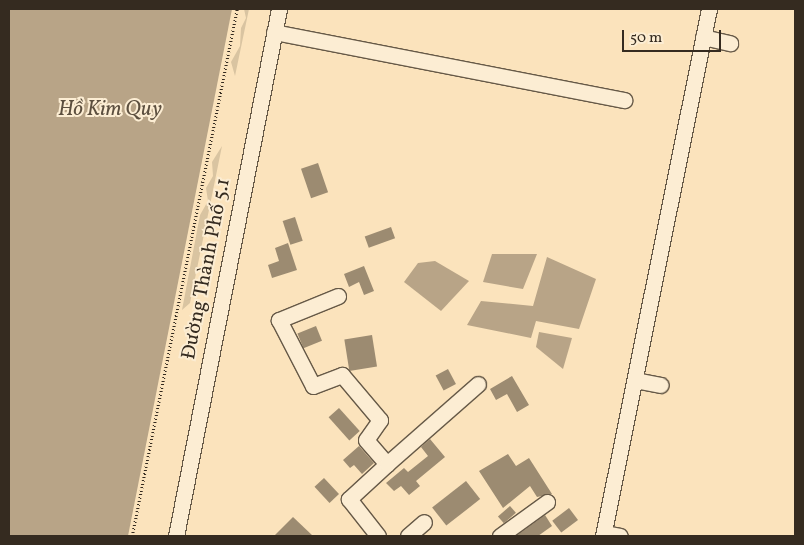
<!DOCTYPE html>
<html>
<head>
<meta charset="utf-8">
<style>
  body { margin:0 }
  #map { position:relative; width:804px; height:545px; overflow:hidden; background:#fbe3bc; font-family:Vollkorn,serif }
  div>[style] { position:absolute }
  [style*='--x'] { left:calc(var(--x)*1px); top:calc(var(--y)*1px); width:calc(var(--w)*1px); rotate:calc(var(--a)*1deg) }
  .green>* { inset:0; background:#d9c4a1 }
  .water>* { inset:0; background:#b8a487 }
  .building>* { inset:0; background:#9c8b71; transform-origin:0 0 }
  .path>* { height:2.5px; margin-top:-1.25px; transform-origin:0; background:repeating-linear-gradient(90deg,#352b20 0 1px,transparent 0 3.5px) }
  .roads { filter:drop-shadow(1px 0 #665947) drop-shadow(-1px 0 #665947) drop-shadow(0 1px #665947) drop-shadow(0 -1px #665947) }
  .minor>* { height:15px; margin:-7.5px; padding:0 7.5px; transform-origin:7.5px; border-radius:7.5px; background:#fcedd3 }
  span { translate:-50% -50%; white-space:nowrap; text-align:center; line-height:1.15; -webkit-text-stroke:4px #fcedd3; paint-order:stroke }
  .street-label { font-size:20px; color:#352b20 }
  .water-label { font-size:21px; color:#5c4f3f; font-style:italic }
  .frame { position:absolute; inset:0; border:10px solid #352b20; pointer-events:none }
  .scale { position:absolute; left:622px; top:30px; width:99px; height:22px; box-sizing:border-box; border:2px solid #352b20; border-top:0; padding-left:6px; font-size:15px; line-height:18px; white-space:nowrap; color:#352b20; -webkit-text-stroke:4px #fcedd3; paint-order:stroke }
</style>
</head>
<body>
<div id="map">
  <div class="green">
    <div style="clip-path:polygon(244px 9px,249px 9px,235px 76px,231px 62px,240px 46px,241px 28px,246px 18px)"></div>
    <div style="clip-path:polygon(222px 146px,190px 303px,182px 310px,200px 215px,208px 201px,206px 188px,213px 176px,212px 162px)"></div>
  </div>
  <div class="water">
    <div style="clip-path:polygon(9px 9px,232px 9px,128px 536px,9px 536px)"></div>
    <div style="clip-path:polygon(492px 254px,537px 254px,523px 289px,483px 282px)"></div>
    <div style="clip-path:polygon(547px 257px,596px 279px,579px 329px,536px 321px,531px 338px,467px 325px,481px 301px,533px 306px)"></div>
    <div style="clip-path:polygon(435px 261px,469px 281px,441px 311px,404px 282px,418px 263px)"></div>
    <div style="clip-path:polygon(539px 332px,572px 338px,563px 369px,536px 347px)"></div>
  </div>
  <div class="building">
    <div style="left:318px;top:163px;width:31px;height:18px;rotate:71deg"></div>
    <div style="left:295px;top:217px;width:25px;height:13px;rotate:72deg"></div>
    <div style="left:391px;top:227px;width:12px;height:28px;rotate:70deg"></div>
    <div style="clip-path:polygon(288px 243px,297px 270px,272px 278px,268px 265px,279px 261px,275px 248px)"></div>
    <div style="clip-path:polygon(364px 266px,374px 291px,364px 295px,359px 282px,349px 287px,344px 274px)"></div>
    <div style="left:316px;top:326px;width:16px;height:20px;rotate:68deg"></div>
    <div style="left:372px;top:335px;width:32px;height:28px;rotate:81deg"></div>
    <div style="left:448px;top:369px;width:17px;height:14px;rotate:62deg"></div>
    <div style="clip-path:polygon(512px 376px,529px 405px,517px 412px,507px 394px,496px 400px,490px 389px)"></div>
    <div style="left:339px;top:408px;width:31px;height:14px;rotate:48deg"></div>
    <div style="clip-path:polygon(430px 439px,445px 457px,416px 481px,420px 486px,409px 495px,401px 486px,394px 491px,386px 483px,404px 468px,408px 472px,428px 456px,421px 447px)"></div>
    <div style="clip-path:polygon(359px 446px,374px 463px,362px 474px,354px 465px,350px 468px,343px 460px)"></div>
    <div style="clip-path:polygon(508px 454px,516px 466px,529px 458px,552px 494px,537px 497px,530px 486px,503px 508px,479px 471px)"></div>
    <div style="left:324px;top:478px;width:22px;height:13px;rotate:47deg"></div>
    <div style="left:466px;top:481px;width:23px;height:43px;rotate:52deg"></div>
    <div style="left:510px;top:506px;width:9px;height:16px;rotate:49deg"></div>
    <div style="left:569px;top:508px;width:15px;height:21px;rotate:53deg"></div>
    <div style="clip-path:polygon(545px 515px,552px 526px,538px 536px,516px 536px)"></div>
    <div style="clip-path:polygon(293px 517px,313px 536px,274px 536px)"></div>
  </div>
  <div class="path">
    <div style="--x:132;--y:536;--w:537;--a:-78.73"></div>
  </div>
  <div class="roads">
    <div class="minor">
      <div style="--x:274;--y:32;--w:357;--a:11"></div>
      <div style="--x:703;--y:37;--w:28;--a:13"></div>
      <div style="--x:338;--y:296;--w:64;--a:157.9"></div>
      <div style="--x:279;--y:320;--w:74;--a:62.7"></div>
      <div style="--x:313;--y:386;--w:31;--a:-21"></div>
      <div style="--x:342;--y:375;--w:59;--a:49.8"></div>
      <div style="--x:380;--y:420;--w:24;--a:125"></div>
      <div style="--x:366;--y:440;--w:32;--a:49"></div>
      <div style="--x:387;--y:464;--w:52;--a:137.4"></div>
      <div style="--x:349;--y:499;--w:47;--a:51.9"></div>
      <div style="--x:635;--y:380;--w:26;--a:11"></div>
      <div style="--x:387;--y:464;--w:121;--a:-41.3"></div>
      <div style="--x:605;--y:533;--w:15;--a:11"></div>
      <div style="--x:176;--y:536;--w:537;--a:-78.94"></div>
      <div style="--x:408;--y:536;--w:21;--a:-41"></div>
      <div style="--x:500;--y:536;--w:58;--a:-35.9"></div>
      <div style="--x:603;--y:536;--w:538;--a:-78.63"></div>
    </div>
  </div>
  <div class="street-label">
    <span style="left:207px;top:269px;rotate:-79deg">Đường Thành Phố 5.1</span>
  </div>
  <div class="water-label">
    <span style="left:110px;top:110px">Hồ Kim Quy</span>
  </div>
  <div class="frame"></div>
  <div class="scale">50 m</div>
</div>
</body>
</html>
